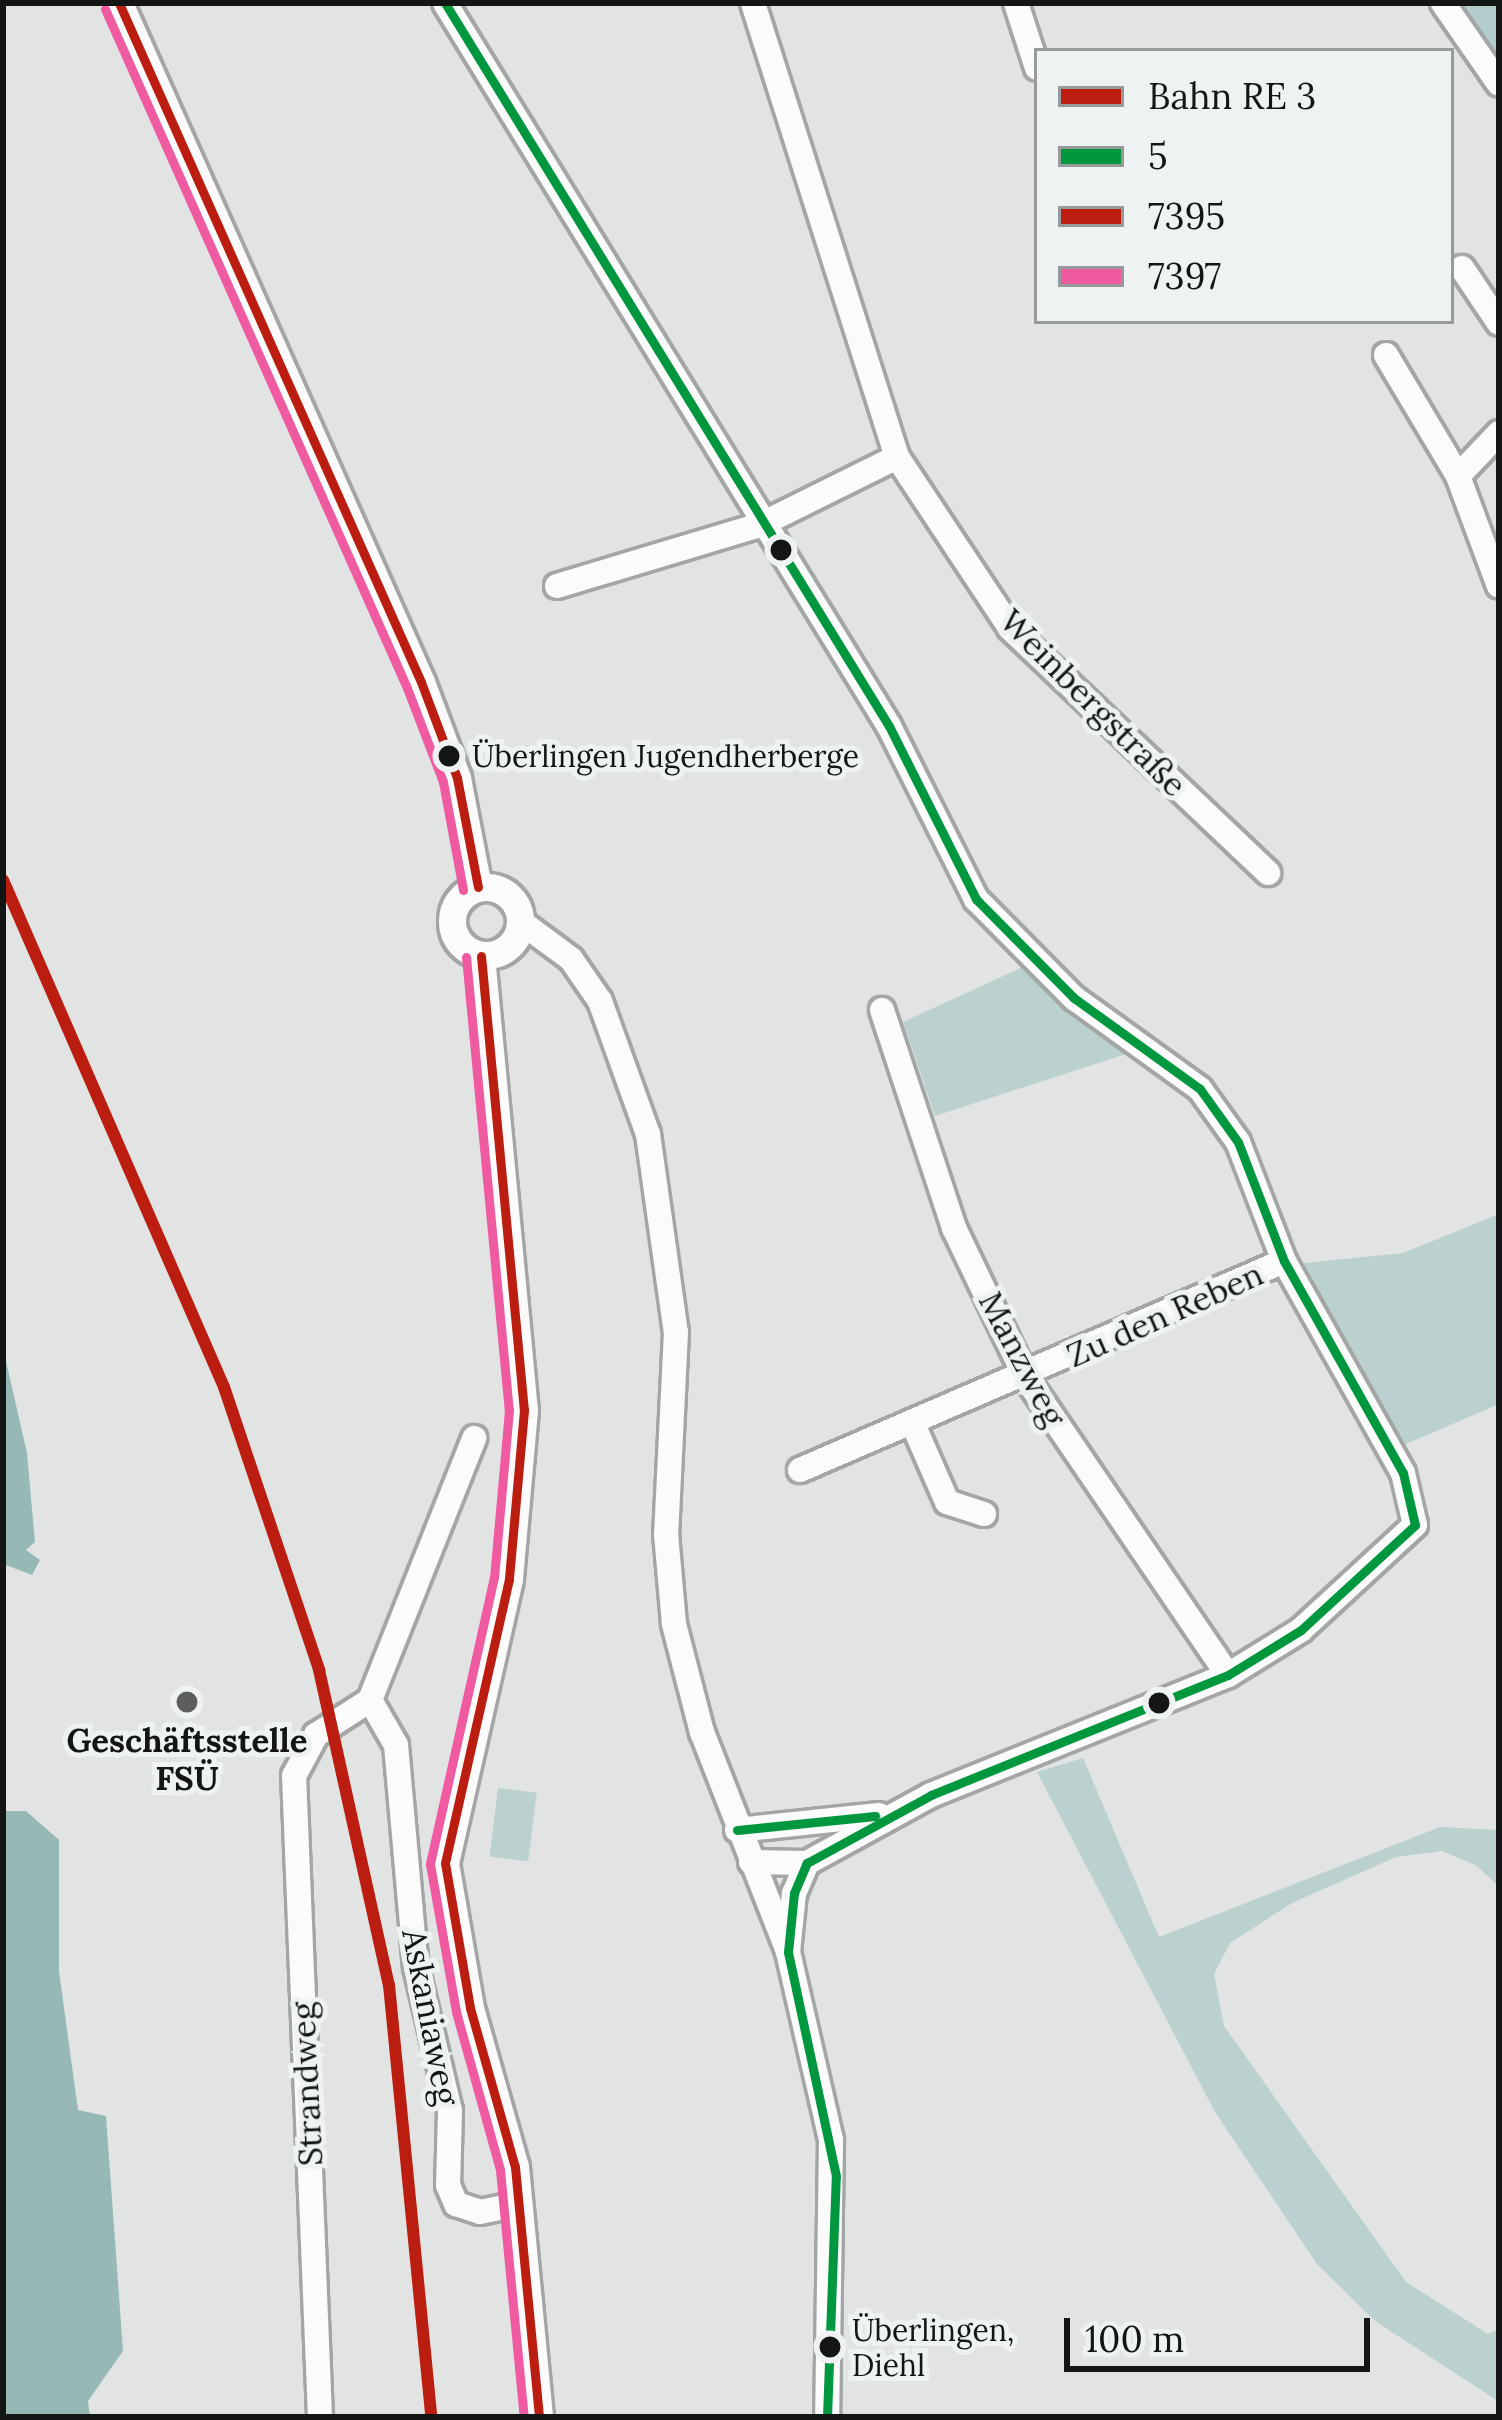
<!DOCTYPE html>
<html>
<head>
<meta charset="utf-8">
<style>
  body { margin:0 }
  #map { position:relative; width:1502px; height:2420px; overflow:hidden; background:#e2e4e4; font-family:Lora,serif }
  div>[style] { position:absolute }
  [style*='--x'] { left:calc(var(--x)*1px); top:calc(var(--y)*1px); width:calc(var(--w)*1px); rotate:calc(var(--a)*1deg) }
  .green>* { inset:0; background:#bad1cf; transform-origin:0 0 }
  .forest>* { inset:0; background:#b2cdcb }
  .water>* { inset:0; background:#96b9b5 }
  .roads { filter:drop-shadow(3px 0 #a4a6a6) drop-shadow(-3px 0 #a4a6a6) drop-shadow(0 3px #a4a6a6) drop-shadow(0 -3px #a4a6a6) }
  .minor>* { height:24px; margin:-12px; padding:0 12px; transform-origin:12px; border-radius:12px; background:#fbfbfb }
  .tertiary>* { height:27px; margin:-13.5px; padding:0 13.5px; transform-origin:13.5px; border-radius:13.5px; background:#fbfbfb }
  .tertiary>.ring { margin:-13.5px; padding:0; box-sizing:content-box; background:none; border:27px solid #fbfbfb; border-radius:50% }
  .bus-1>* { height:9px; margin:-4.5px; padding:0 4.5px; transform-origin:4.5px; border-radius:4.5px; background:#00973e }
  .bus-2>* { height:9px; margin:-4.5px; padding:0 4.5px; transform-origin:4.5px; border-radius:4.5px; background:#bb1e10 }
  .bus-3>* { height:9px; margin:-4.5px; padding:0 4.5px; transform-origin:4.5px; border-radius:4.5px; background:#ef5aa1 }
  .rail-1>* { height:12px; margin:-6px; padding:0 6px; transform-origin:6px; border-radius:6px; background:#bb1e10 }
  .dots>* { width:33px; height:33px; translate:-50% -50%; box-sizing:border-box; border:6px solid #eef2f2; border-radius:50% }
  span { translate:-50% -50%; white-space:nowrap; text-align:center; line-height:1.15; -webkit-text-stroke:10px #eef2f2; paint-order:stroke }
  .bus-label { font-size:30px; color:#141616 }
  .left { translate:0 -50%; text-align:left }
  .street-label { font-size:33px; color:#141616 }
  .poi-label { font-size:33px; color:#141616; font-weight:700 }
  .frame { position:absolute; inset:0; border:6px solid #141616; pointer-events:none }
  .legend { position:absolute; left:1034px; top:48px; width:420px; height:276px; box-sizing:border-box; background:#eef2f2; border:3px solid #979a9a; margin:0; padding:15px 21px; list-style:none; font-size:36px; color:#141616 }
  .legend li { display:flex; align-items:center; gap:24px; height:60px }
  .legend b { width:60px; border:3px solid #979a9a }
  .scale { position:absolute; left:1064px; top:2318px; width:306px; height:54px; box-sizing:border-box; border:6px solid #141616; border-top:0; padding-left:15px; font-size:36px; line-height:42px; white-space:nowrap; color:#141616; -webkit-text-stroke:9px #eef2f2; paint-order:stroke }
</style>
</head>
<body>
<div id="map">
  <div class="green">
    <div style="clip-path:polygon(1027px 965px,1135px 1051px,935px 1116px,903px 1022px)"></div>
    <div style="clip-path:polygon(1499px 1214px,1499px 1404px,1399px 1447px,1304px 1263px,1403px 1253px)"></div>
    <div style="clip-path:polygon(1083px 1758px,1159px 1937px,1440px 1827px,1499px 1830px,1499px 1887px,1477px 1866px,1442px 1851px,1396px 1857px,1292px 1903px,1230px 1943px,1214px 1974px,1224px 2026px,1406px 2282px,1488px 2334px,1499px 2329px,1499px 2415px,1495px 2399px,1375px 2321px,1317px 2264px,1215px 2112px,1037px 1772px)"></div>
    <div style="left:498px;top:1788px;width:39px;height:69px;rotate:7deg"></div>
  </div>
  <div class="forest">
    <div style="clip-path:polygon(1455px 3px,1498px 3px,1499px 67px)"></div>
  </div>
  <div class="water">
    <div style="clip-path:polygon(3px 1348px,27px 1453px,35px 1542px,26px 1550px,40px 1560px,32px 1575px,3px 1564px)"></div>
    <div style="clip-path:polygon(3px 1811px,26px 1811px,59px 1840px,59px 1971px,78px 2110px,106px 2116px,123px 2351px,88px 2401px,90px 2417px,3px 2417px)"></div>
  </div>
  <div class="roads">
    <div class="minor">
      <div style="--x:445;--y:3;--w:848;--a:58.45"></div>
      <div style="--x:889;--y:726;--w:194;--a:63.3"></div>
      <div style="--x:976;--y:899;--w:139;--a:45.3"></div>
      <div style="--x:1074;--y:998;--w:155;--a:35.8"></div>
      <div style="--x:1200;--y:1089;--w:65;--a:54.4"></div>
      <div style="--x:1238;--y:1142;--w:128;--a:68.9"></div>
      <div style="--x:1284;--y:1261;--w:243;--a:60.7"></div>
      <div style="--x:1403;--y:1473;--w:53;--a:77"></div>
      <div style="--x:1415;--y:1525;--w:155;--a:137.4"></div>
      <div style="--x:1301;--y:1630;--w:86;--a:148.3"></div>
      <div style="--x:1228;--y:1675;--w:320;--a:158"></div>
      <div style="--x:931;--y:1795;--w:141;--a:151.3"></div>
      <div style="--x:807;--y:1863;--w:33;--a:113"></div>
      <div style="--x:794;--y:1893;--w:59;--a:95.8"></div>
      <div style="--x:1016;--y:3;--w:68;--a:72.1"></div>
      <div style="--x:1443;--y:3;--w:98;--a:55.3"></div>
      <div style="--x:1462;--y:268;--w:66;--a:56.1"></div>
      <div style="--x:1386;--y:355;--w:141;--a:59.2"></div>
      <div style="--x:1499;--y:433;--w:59;--a:133.6"></div>
      <div style="--x:1458;--y:476;--w:117;--a:69.6"></div>
      <div style="--x:897;--y:457;--w:205;--a:56.5"></div>
      <div style="--x:1010;--y:628;--w:356;--a:43.5"></div>
      <div style="--x:557;--y:586;--w:212;--a:-16.7"></div>
      <div style="--x:760;--y:525;--w:153;--a:-26.4"></div>
      <div style="--x:897;--y:457;--w:476;--a:-107.6"></div>
      <div style="--x:521;--y:922;--w:62;--a:36.5"></div>
      <div style="--x:571;--y:959;--w:51;--a:55.4"></div>
      <div style="--x:600;--y:1001;--w:141;--a:70.2"></div>
      <div style="--x:648;--y:1134;--w:200;--a:82"></div>
      <div style="--x:676;--y:1332;--w:202;--a:92.8"></div>
      <div style="--x:666;--y:1534;--w:90;--a:84.9"></div>
      <div style="--x:674;--y:1624;--w:112;--a:75.5"></div>
      <div style="--x:702;--y:1732;--w:236;--a:68.6"></div>
      <div style="--x:788;--y:1952;--w:193;--a:77.1"></div>
      <div style="--x:831;--y:2140;--w:277;--a:90.8"></div>
      <div style="--x:882;--y:1010;--w:230;--a:71.7"></div>
      <div style="--x:954;--y:1228;--w:166;--a:64.4"></div>
      <div style="--x:1026;--y:1378;--w:359;--a:55.8"></div>
      <div style="--x:913;--y:1424;--w:85;--a:66.4"></div>
      <div style="--x:947;--y:1502;--w:39;--a:18"></div>
      <div style="--x:800;--y:1470;--w:527;--a:-23.36"></div>
      <div style="--x:370;--y:1700;--w:52;--a:60"></div>
      <div style="--x:396;--y:1745;--w:223;--a:84.9"></div>
      <div style="--x:416;--y:1967;--w:148;--a:76.7"></div>
      <div style="--x:450;--y:2111;--w:74;--a:91.5"></div>
      <div style="--x:448;--y:2185;--w:21;--a:67"></div>
      <div style="--x:456;--y:2204;--w:25;--a:18"></div>
      <div style="--x:480;--y:2212;--w:40;--a:-12"></div>
      <div style="--x:370;--y:1700;--w:282;--a:-68.3"></div>
      <div style="--x:737;--y:1830;--w:143;--a:-6"></div>
      <div style="--x:751;--y:1862;--w:56;--a:1"></div>
      <div style="--x:320;--y:2417;--w:642;--a:-92.32"></div>
      <div style="--x:294;--y:1776;--w:47;--a:-61.8"></div>
      <div style="--x:316;--y:1735;--w:64;--a:-32.9"></div>
    </div>
    <div class="tertiary">
      <div style="--x:119;--y:3;--w:743;--a:66.02"></div>
      <div style="--x:421;--y:682;--w:103;--a:69.4"></div>
      <div style="--x:457;--y:778;--w:111;--a:79.1"></div>
      <div class="ring" style="left:452px;top:887px;width:41px;height:41px"></div>
      <div style="--x:481;--y:956;--w:456;--a:84.6"></div>
      <div style="--x:524;--y:1410;--w:170;--a:95.1"></div>
      <div style="--x:509;--y:1579;--w:291;--a:102.7"></div>
      <div style="--x:445;--y:1863;--w:147;--a:80.2"></div>
      <div style="--x:470;--y:2008;--w:165;--a:74.2"></div>
      <div style="--x:515;--y:2167;--w:251;--a:84.5"></div>
    </div>
  </div>
  <div class="bus-1">
    <div style="--x:445;--y:3;--w:848;--a:58.45"></div>
    <div style="--x:889;--y:726;--w:194;--a:63.3"></div>
    <div style="--x:976;--y:899;--w:139;--a:45.3"></div>
    <div style="--x:1074;--y:998;--w:155;--a:35.8"></div>
    <div style="--x:1200;--y:1089;--w:65;--a:54.4"></div>
    <div style="--x:1238;--y:1142;--w:128;--a:68.9"></div>
    <div style="--x:1284;--y:1261;--w:243;--a:60.7"></div>
    <div style="--x:1403;--y:1473;--w:53;--a:77"></div>
    <div style="--x:737;--y:1830;--w:139;--a:-5.8"></div>
    <div style="--x:827;--y:2417;--w:241;--a:-87.9"></div>
    <div style="--x:836;--y:2176;--w:229;--a:-102.1"></div>
    <div style="--x:788;--y:1952;--w:59;--a:-84.2"></div>
    <div style="--x:794;--y:1893;--w:33;--a:-67"></div>
    <div style="--x:807;--y:1863;--w:141;--a:-28.7"></div>
    <div style="--x:931;--y:1795;--w:320;--a:-22"></div>
    <div style="--x:1228;--y:1675;--w:86;--a:-31.7"></div>
    <div style="--x:1301;--y:1630;--w:155;--a:-42.6"></div>
  </div>
  <div class="bus-2">
    <div style="--x:119;--y:3;--w:743;--a:66.02"></div>
    <div style="--x:421;--y:682;--w:103;--a:69.4"></div>
    <div style="--x:457;--y:778;--w:111;--a:79.1"></div>
    <div style="--x:481;--y:956;--w:456;--a:84.6"></div>
    <div style="--x:524;--y:1410;--w:170;--a:95.1"></div>
    <div style="--x:509;--y:1579;--w:291;--a:102.7"></div>
    <div style="--x:445;--y:1863;--w:147;--a:80.2"></div>
    <div style="--x:470;--y:2008;--w:165;--a:74.2"></div>
    <div style="--x:515;--y:2167;--w:251;--a:84.5"></div>
  </div>
  <div class="bus-3">
    <div style="--x:105;--y:9;--w:743;--a:66.02"></div>
    <div style="--x:407;--y:688;--w:101;--a:69"></div>
    <div style="--x:443;--y:782;--w:110;--a:79.5"></div>
    <div style="--x:466;--y:957;--w:455;--a:84.6"></div>
    <div style="--x:509;--y:1410;--w:168;--a:95.1"></div>
    <div style="--x:494;--y:1577;--w:294;--a:102.6"></div>
    <div style="--x:430;--y:1864;--w:150;--a:80"></div>
    <div style="--x:456;--y:2012;--w:164;--a:74.4"></div>
    <div style="--x:500;--y:2170;--w:248;--a:84.5"></div>
  </div>
  <div class="rail-1">
    <div style="--x:3;--y:880;--w:553;--a:66.45"></div>
    <div style="--x:224;--y:1387;--w:299;--a:71.4"></div>
    <div style="--x:319;--y:1670;--w:323;--a:77.5"></div>
    <div style="--x:389;--y:1985;--w:434;--a:84.4"></div>
  </div>
  <div class="dots">
    <div style="left:781px;top:550px;background:#141616"></div>
    <div style="left:449px;top:756px;background:#141616"></div>
    <div style="left:187px;top:1702px;background:#5c5e5e"></div>
    <div style="left:1159px;top:1703px;background:#141616"></div>
    <div style="left:830px;top:2347px;background:#141616"></div>
  </div>
  <div class="bus-label">
    <span class="left" style="left:472px;top:756px">Überlingen Jugendherberge</span>
    <span class="left" style="left:852px;top:2347px">Überlingen,<br>Diehl</span>
  </div>
  <div class="street-label">
    <span style="left:1093px;top:703px;rotate:45deg">Weinbergstraße</span>
    <span style="left:1165px;top:1315px;rotate:-24deg">Zu den Reben</span>
    <span style="left:1022px;top:1359px;rotate:62deg">Manzweg</span>
    <span style="left:430px;top:2017px;rotate:79deg">Askaniaweg</span>
    <span style="left:307px;top:2084px;rotate:-93deg">Strandweg</span>
  </div>
  <div class="poi-label">
    <span style="left:187px;top:1760px">Geschäftsstelle<br>FSÜ</span>
  </div>
  <div class="frame"></div>
  <ul class="legend">
  <li><b style="height:15px;background:#bb1e10"></b>Bahn RE 3</li>
  <li><b style="height:15px;background:#00973e"></b>5</li>
  <li><b style="height:15px;background:#bb1e10"></b>7395</li>
  <li><b style="height:15px;background:#ef5aa1"></b>7397</li>
  </ul>
  <div class="scale">100 m</div>
</div>
</body>
</html>
